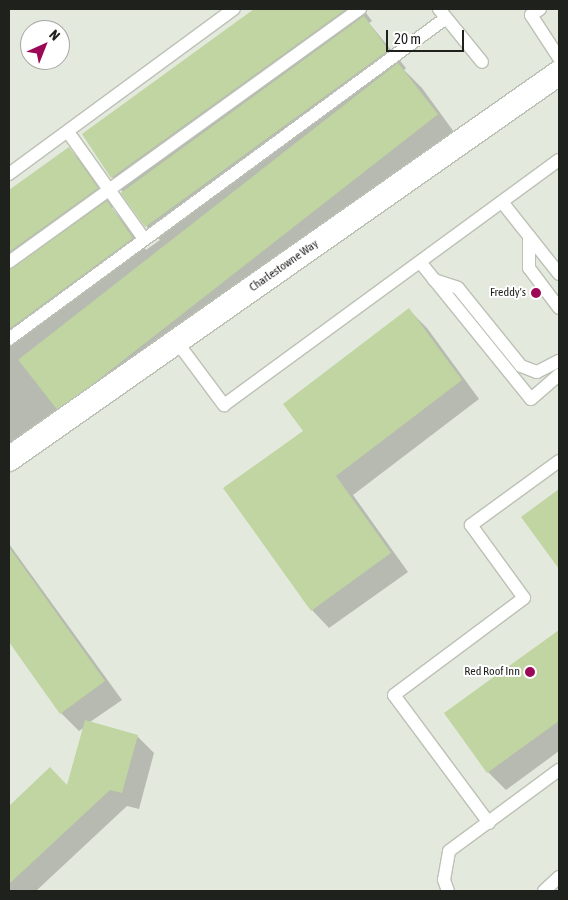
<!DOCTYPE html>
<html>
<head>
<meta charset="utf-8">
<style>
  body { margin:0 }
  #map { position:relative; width:568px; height:900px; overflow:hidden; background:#e4e9dd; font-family:"Asap Condensed",sans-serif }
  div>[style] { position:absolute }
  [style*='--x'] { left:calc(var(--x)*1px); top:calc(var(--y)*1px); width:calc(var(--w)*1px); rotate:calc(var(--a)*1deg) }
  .shadow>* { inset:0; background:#0003 }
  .building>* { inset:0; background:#c0d5a1; transform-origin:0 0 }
  .roads { filter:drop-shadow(1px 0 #bcc1b5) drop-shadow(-1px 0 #bcc1b5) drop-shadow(0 1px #bcc1b5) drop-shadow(0 -1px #bcc1b5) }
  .lane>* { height:12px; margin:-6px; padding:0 6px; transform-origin:6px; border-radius:6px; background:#fff }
  .street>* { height:24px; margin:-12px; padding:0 12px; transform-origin:12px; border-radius:12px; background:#fff }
  .dots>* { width:14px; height:14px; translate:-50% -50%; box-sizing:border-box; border:2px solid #fff; border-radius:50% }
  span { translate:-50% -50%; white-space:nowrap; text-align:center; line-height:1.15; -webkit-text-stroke:4px #fff; paint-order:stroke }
  .street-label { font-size:12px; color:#1f211d }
  .poi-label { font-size:12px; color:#1f211d }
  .right { translate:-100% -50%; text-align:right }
  .frame { position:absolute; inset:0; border:10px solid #1f211d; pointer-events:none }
  .north { position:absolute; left:20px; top:20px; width:50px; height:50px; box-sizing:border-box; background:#fff; border:1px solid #a5a6a5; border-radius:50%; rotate:44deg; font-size:14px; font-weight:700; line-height:20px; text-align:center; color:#1f211d }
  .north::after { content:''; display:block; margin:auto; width:18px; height:22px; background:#9c0855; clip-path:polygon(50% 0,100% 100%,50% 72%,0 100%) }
  .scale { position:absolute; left:386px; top:30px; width:78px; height:22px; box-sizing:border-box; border:2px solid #1f211d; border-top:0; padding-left:6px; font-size:15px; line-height:18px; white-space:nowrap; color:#1f211d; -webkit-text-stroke:4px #fff; paint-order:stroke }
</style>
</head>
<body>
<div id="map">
  <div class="shadow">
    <div style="clip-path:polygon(256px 9px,363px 9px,372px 21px,369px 23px,406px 68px,404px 70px,422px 88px,454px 132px,9px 457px,9px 192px,68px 148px,86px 166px,115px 206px,112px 208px,146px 250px,160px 240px,147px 227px,83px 135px)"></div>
    <div style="clip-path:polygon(409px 310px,427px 328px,479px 399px,353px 495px,408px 572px,329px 628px,312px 610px,305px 431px)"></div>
    <div style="clip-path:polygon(559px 491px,559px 567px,523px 517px)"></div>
    <div style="clip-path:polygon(9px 544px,122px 700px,90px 722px,137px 736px,154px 753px,139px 809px,127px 806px,36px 891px,9px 891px,9px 808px,50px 769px,68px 787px,85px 727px,79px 731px,61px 713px,9px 640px)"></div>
    <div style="clip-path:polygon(559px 632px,559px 751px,506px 790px,488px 772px,445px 714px)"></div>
  </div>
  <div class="building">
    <div style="clip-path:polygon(254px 9px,346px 9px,111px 178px,82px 134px)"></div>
    <div style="left:364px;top:16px;width:42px;height:301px;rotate:54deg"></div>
    <div style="left:398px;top:63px;width:65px;height:482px;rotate:52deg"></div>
    <div style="clip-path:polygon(69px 147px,98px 188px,9px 252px,9px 190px)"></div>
    <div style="clip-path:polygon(107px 201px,133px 238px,9px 329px,9px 270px)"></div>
    <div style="clip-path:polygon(409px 308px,462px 380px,336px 476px,391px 553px,311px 611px,223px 488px,303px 431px,283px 404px)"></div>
    <div style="clip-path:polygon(559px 489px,559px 569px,521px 517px)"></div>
    <div style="clip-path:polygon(9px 547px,105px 681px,60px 714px,9px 642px)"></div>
    <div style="clip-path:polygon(559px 630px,559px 721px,487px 773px,444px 713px)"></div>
    <div style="clip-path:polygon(85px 720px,138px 735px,122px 793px,110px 790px,9px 884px,9px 806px,50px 767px,67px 785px)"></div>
  </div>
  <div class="roads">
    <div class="lane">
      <div style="--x:439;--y:9;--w:68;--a:50.9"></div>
      <div style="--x:540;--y:9;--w:11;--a:146"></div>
      <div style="--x:531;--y:15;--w:51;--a:56.9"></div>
      <div style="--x:68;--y:132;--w:131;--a:54.6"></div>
      <div style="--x:9;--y:174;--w:279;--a:-36.3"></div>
      <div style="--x:502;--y:202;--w:92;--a:51.6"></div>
      <div style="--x:529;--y:236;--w:32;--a:90"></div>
      <div style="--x:529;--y:268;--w:50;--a:53.1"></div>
      <div style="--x:9;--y:262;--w:433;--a:-35.8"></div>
      <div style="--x:420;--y:262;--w:176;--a:51"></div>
      <div style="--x:531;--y:399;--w:37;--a:-41"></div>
      <div style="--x:434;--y:280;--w:25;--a:18"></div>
      <div style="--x:458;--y:288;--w:100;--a:51.1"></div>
      <div style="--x:521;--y:366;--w:17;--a:21"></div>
      <div style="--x:537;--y:372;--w:25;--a:-27"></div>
      <div style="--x:9;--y:339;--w:542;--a:-36.3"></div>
      <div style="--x:177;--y:342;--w:79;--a:53.3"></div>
      <div style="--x:224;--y:405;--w:415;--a:-36.2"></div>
      <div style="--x:489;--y:823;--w:159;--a:-126.6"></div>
      <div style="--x:394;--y:695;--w:162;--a:-36.7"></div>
      <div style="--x:524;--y:598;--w:90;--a:-126"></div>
      <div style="--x:471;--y:525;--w:109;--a:-36"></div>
      <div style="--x:448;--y:891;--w:12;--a:-110"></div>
      <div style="--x:444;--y:880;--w:29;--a:-80"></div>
      <div style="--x:449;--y:851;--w:137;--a:-36.4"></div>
      <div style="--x:544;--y:891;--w:21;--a:-43"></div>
    </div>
    <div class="street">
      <div style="--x:9;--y:459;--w:672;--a:-35.06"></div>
    </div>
  </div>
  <div class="dots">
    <div style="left:536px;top:293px;background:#9c0855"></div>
    <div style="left:530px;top:672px;background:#9c0855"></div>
  </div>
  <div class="street-label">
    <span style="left:284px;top:266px;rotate:-35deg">Charlestowne Way</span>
  </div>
  <div class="poi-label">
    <span class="right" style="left:526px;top:293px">Freddy's</span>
    <span class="right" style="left:520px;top:672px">Red Roof Inn</span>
  </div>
  <div class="frame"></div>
  <div class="north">N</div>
  <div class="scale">20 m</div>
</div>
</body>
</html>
